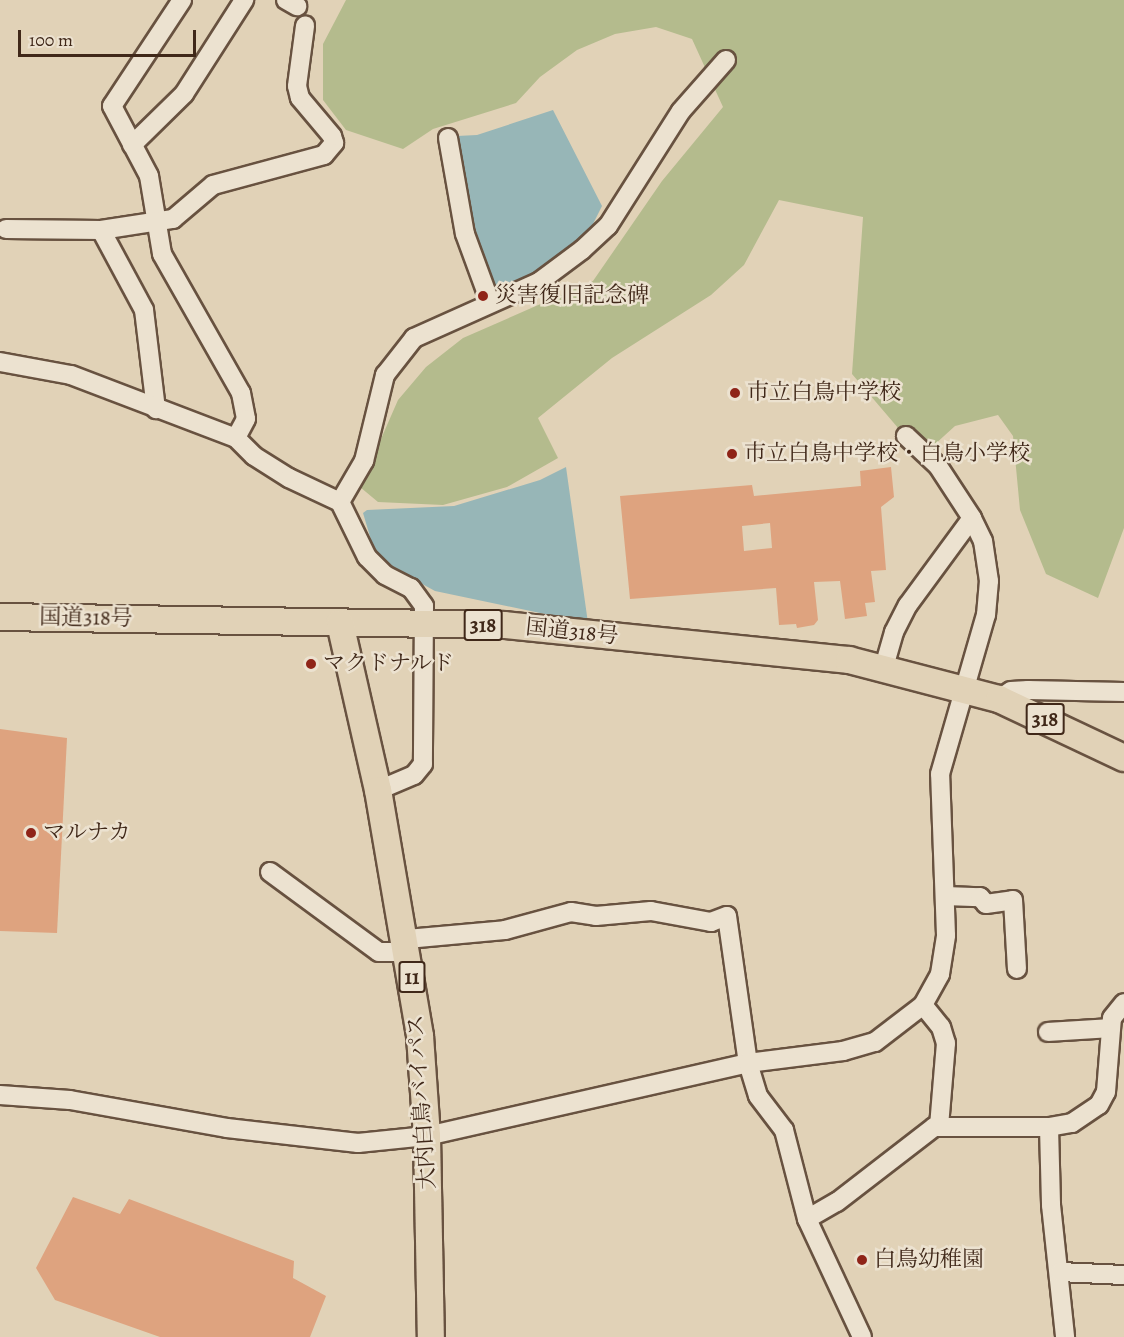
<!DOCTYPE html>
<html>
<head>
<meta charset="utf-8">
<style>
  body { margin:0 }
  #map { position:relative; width:1124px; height:1337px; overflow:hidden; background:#e1d2b7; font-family:Alegreya,"Noto Serif JP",serif }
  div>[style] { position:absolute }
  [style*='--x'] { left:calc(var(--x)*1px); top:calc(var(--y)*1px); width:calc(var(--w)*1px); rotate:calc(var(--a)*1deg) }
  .green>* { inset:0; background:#b4bb8d }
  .water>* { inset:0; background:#97b6b7 }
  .building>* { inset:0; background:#dea37f }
  .roads { filter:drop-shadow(2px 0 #685240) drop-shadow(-2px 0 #685240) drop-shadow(0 2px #685240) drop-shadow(0 -2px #685240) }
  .minor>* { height:18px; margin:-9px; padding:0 9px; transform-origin:9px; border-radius:9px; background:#ece2d0 }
  .highway>* { height:26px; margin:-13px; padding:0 13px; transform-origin:13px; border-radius:13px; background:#e1d2b7 }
  .dots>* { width:16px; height:16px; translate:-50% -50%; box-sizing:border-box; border:3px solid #ece2d0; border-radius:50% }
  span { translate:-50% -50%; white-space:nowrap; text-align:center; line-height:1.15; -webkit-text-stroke:5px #ece2d0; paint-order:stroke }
  .shield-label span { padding:2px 4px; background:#ece2d0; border:2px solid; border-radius:4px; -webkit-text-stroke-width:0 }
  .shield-label { font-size:21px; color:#402819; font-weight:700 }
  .poi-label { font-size:22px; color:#402819 }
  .left { translate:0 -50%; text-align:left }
  .street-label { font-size:22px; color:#402819 }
  .scale { position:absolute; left:18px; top:30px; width:178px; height:27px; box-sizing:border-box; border:3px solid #402819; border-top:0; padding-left:8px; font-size:18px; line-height:21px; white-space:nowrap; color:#402819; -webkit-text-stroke:4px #ece2d0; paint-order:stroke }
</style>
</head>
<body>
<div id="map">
  <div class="green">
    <div style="clip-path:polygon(346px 0,1124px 0,1124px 528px,1098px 598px,1046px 574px,1020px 510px,1013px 436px,998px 415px,955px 426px,922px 456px,852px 374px,863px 217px,779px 200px,744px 265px,711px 295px,612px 358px,538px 418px,558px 458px,507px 487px,443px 505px,378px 502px,360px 487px,398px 400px,426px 367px,463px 338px,593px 281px,662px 181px,723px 107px,692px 39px,656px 27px,615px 34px,577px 50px,540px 77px,516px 103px,433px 129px,403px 149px,346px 130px,323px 100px,323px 44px)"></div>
  </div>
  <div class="water">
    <div style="clip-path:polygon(553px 110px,602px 206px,589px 232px,570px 250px,498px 294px,483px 261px,468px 211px,457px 136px,477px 135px)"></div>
    <div style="clip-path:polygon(566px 467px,588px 623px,435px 591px,382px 562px,374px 550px,363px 513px,367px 510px,454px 506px,540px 480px)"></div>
  </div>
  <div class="building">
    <div style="clip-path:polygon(evenodd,891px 467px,894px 497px,881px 507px,886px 570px,871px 571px,875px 602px,865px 603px,867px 616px,845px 619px,840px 581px,814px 582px,818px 620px,814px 625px,797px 628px,796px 624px,779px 625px,776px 588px,630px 599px,620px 496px,752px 485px,754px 496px,861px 486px,860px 471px,891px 467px,770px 523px,772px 548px,744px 551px,742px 526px,770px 523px)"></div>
    <div style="clip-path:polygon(0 729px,67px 738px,57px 933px,0 931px)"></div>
    <div style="clip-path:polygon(73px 1197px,120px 1214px,129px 1199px,294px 1261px,293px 1278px,326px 1296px,310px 1337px,160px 1337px,55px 1300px,36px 1268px)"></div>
  </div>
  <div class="roads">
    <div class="minor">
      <div style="--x:182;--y:0;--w:127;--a:123.4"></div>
      <div style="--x:112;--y:106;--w:79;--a:62.1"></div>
      <div style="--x:149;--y:176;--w:79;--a:80.5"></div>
      <div style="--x:162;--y:254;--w:160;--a:60.4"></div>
      <div style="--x:241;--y:393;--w:26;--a:79"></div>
      <div style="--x:246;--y:419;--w:21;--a:118"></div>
      <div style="--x:286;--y:0;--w:13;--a:29"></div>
      <div style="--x:448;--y:138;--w:97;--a:80"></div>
      <div style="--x:465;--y:234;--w:72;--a:69.8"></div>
      <div style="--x:132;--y:145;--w:73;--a:-44.4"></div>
      <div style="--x:184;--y:94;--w:112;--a:-57.4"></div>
      <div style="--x:6;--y:229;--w:95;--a:0.6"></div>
      <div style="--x:101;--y:230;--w:73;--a:-8.7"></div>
      <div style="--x:173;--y:219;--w:52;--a:-40.4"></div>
      <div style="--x:213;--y:185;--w:115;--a:-15.1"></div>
      <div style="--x:324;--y:155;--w:16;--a:-50"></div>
      <div style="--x:334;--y:143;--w:7;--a:-106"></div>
      <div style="--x:332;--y:136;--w:50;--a:-130.1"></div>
      <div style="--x:300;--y:98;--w:12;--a:-104"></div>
      <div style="--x:297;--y:86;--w:61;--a:-82.4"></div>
      <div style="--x:101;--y:230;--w:91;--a:61.7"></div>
      <div style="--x:144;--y:310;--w:100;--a:83.1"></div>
      <div style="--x:0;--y:362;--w:72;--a:10.4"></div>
      <div style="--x:71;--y:375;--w:177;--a:20.9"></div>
      <div style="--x:236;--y:438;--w:25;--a:45"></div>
      <div style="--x:254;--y:456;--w:41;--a:32.2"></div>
      <div style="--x:289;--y:478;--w:56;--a:25.2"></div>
      <div style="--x:340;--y:502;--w:61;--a:63.9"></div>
      <div style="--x:367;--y:557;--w:25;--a:45"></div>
      <div style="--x:385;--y:575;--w:29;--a:27"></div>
      <div style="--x:411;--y:588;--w:22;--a:54"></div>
      <div style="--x:424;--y:606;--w:158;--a:90.4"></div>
      <div style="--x:423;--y:764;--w:14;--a:129"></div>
      <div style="--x:414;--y:775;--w:39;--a:157"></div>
      <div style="--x:340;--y:502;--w:48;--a:-59.7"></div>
      <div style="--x:364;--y:461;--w:89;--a:-76.3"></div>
      <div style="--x:385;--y:375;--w:47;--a:-51.9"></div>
      <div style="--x:414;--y:338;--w:137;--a:-24.1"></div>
      <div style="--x:539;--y:282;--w:54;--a:-36.7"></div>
      <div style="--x:582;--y:250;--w:35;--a:-43"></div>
      <div style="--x:608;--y:226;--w:136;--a:-57.6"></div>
      <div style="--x:681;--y:111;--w:68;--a:-48.6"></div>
      <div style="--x:884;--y:667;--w:36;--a:-74"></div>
      <div style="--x:894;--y:632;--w:30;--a:-63"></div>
      <div style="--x:908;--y:605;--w:108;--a:-53.7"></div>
      <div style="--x:972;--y:518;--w:62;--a:-123.2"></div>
      <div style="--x:938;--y:466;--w:44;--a:-136.8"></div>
      <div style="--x:999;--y:699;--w:14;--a:-34"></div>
      <div style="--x:1011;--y:691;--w:17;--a:-3"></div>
      <div style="--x:1028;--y:690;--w:96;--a:1.2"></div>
      <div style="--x:270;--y:872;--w:135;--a:36.3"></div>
      <div style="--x:379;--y:952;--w:30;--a:0"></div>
      <div style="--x:945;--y:896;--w:35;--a:2"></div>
      <div style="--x:980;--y:897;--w:9;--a:49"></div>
      <div style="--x:986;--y:904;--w:27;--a:-8"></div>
      <div style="--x:1013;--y:900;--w:69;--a:86.7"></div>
      <div style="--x:407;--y:939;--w:98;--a:-5.2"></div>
      <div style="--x:505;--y:930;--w:68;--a:-15.3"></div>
      <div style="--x:571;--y:912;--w:25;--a:9"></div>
      <div style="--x:596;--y:916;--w:55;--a:-5.2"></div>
      <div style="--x:651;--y:911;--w:61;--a:10.4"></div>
      <div style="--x:711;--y:922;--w:17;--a:-21"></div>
      <div style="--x:727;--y:916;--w:148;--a:81.9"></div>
      <div style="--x:748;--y:1063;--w:34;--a:73"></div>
      <div style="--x:758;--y:1096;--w:43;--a:52.6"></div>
      <div style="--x:784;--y:1130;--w:92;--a:75.5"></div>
      <div style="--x:807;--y:1219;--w:130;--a:65"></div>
      <div style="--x:923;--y:1005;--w:28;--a:51"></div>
      <div style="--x:941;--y:1027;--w:17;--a:73"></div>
      <div style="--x:946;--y:1043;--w:83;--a:94.8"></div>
      <div style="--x:1048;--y:1032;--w:63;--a:-3.6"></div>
      <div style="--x:0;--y:1095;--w:70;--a:4.1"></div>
      <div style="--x:70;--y:1100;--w:159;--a:10.1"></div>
      <div style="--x:227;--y:1128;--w:132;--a:6.5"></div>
      <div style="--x:358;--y:1143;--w:69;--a:-5.8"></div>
      <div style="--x:427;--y:1136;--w:329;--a:-12.8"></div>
      <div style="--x:748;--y:1063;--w:96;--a:-7.2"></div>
      <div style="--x:843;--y:1051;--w:33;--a:-16"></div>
      <div style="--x:875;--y:1042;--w:61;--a:-37.6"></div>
      <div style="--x:923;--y:1005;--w:35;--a:-61"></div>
      <div style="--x:940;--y:974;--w:39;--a:-81"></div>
      <div style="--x:946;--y:935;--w:161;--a:-92.1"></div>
      <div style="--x:940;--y:774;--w:166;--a:-73.9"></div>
      <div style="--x:986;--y:615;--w:34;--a:-85"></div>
      <div style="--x:989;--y:581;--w:40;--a:-98.5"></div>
      <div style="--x:983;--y:541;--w:25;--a:-116"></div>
      <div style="--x:1049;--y:1127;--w:78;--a:88.5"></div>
      <div style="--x:1051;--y:1205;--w:133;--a:83.9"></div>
      <div style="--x:807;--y:1219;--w:34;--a:-30"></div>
      <div style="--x:837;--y:1202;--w:123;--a:-37.7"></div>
      <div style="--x:934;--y:1127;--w:115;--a:0"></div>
      <div style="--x:1049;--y:1127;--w:23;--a:-10"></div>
      <div style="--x:1072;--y:1123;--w:32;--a:-34"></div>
      <div style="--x:1099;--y:1105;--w:15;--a:-62"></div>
      <div style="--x:1106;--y:1092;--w:74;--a:-85.4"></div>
      <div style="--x:1112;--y:1018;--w:19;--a:-51"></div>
      <div style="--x:1060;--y:1272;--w:64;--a:2.7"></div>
    </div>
    <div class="highway">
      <div style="--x:0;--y:617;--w:504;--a:0.91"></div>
      <div style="--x:504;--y:625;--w:347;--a:5.8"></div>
      <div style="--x:849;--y:660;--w:155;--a:14.6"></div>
      <div style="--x:999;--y:699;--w:138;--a:25.3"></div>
      <div style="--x:340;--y:623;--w:171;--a:77.2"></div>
      <div style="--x:378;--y:790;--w:250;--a:80.3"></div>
      <div style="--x:420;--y:1036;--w:100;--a:86"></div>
      <div style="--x:427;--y:1136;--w:201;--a:88.9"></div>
    </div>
  </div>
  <div class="dots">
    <div style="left:483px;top:296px;background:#8f2418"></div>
    <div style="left:735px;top:393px;background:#8f2418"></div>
    <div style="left:732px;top:454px;background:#8f2418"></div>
    <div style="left:311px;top:664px;background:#8f2418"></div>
    <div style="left:31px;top:833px;background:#8f2418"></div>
    <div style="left:862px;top:1260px;background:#8f2418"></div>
  </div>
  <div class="shield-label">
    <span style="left:483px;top:625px">318</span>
    <span style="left:1045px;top:719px">318</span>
    <span style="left:412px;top:977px">11</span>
  </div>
  <div class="poi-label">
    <span class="left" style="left:495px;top:296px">災害復旧記念碑</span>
    <span class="left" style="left:747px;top:393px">市立白鳥中学校</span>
    <span class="left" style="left:744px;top:454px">市立白鳥中学校・白鳥小学校</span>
    <span class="left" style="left:323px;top:664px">マクドナルド</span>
    <span class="left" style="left:43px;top:833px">マルナカ</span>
    <span class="left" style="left:874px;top:1260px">白鳥幼稚園</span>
  </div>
  <div class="street-label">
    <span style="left:86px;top:618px;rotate:1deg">国道318号</span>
    <span style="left:572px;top:632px;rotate:6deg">国道318号</span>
    <span style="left:422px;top:1102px;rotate:-94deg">大内白鳥バイパス</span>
  </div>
  <div class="scale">100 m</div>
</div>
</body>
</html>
